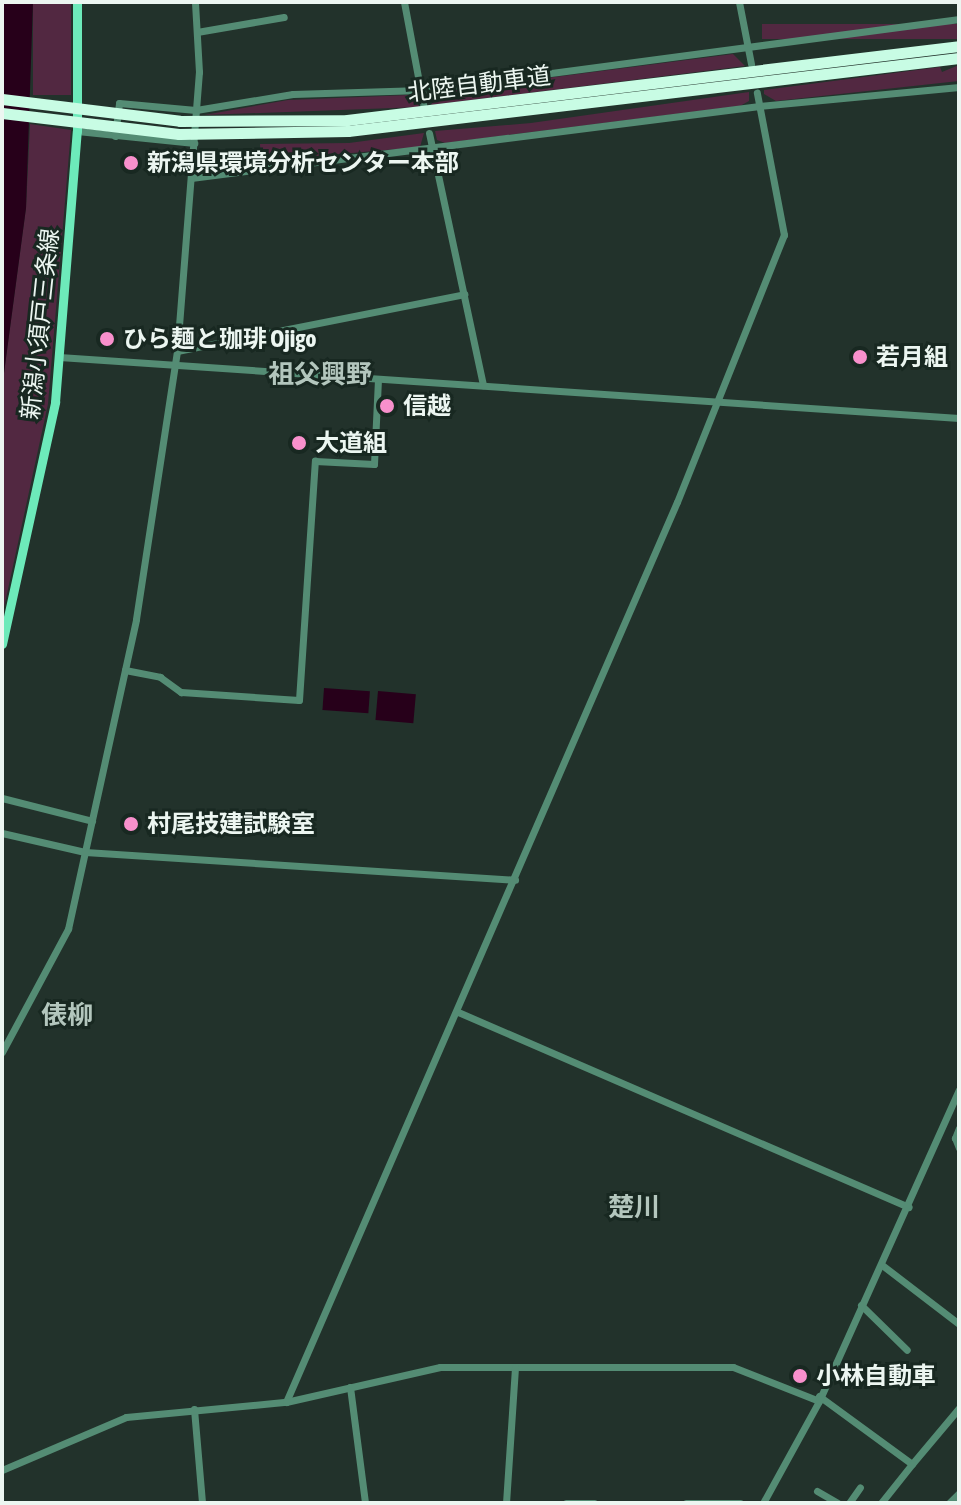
<!DOCTYPE html>
<html>
<head>
<meta charset="utf-8">
<style>
  body { margin:0 }
  #map { position:relative; width:961px; height:1505px; overflow:hidden; background:#22322b; font-family:"Asap Condensed","Noto Sans JP",sans-serif }
  div>[style] { position:absolute }
  [style*='--x'] { left:calc(var(--x)*1px); top:calc(var(--y)*1px); width:calc(var(--w)*1px); rotate:calc(var(--a)*1deg) }
  .green>* { inset:0; background:#522841; transform-origin:0 0 }
  .water>* { inset:0; background:#27001a; transform-origin:0 0 }
  .minor>* { height:7px; margin:-3.5px; padding:0 3.5px; transform-origin:3.5px; border-radius:3.5px; background:#548c74 }
  .major>* { height:9px; margin:-4.5px; padding:0 4.5px; transform-origin:4.5px; border-radius:4.5px; background:#6deaba }
  .highway>* { height:11px; margin:-5.5px; padding:0 5.5px; transform-origin:5.5px; border-radius:5.5px; background:#c8fce4 }
  .dots>* { width:22px; height:22px; translate:-50% -50%; box-sizing:border-box; border:4px solid #182821; border-radius:50% }
  span { translate:-50% -50%; white-space:nowrap; text-align:center; line-height:1.15; -webkit-text-stroke:6px #182821; paint-order:stroke }
  .street-label { font-size:24px; color:#ecf6f1 }
  .poi-label { font-size:24px; color:#ecf6f1; font-weight:700 }
  .left { translate:0 -50%; text-align:left }
  .neighbourhood-label { font-size:26px; color:#b3c6bd; font-weight:700 }
  .frame { position:absolute; inset:0; border:4px solid #ecf6f1; pointer-events:none }
</style>
</head>
<body>
<div id="map">
  <div class="green">
    <div style="left:33px;top:2px;width:38px;height:93px"></div>
    <div style="left:959px;top:24px;width:15px;height:197px;rotate:90deg"></div>
    <div style="clip-path:polygon(733px 54px,745px 66px,431px 105px,438px 92px)"></div>
    <div style="clip-path:polygon(959px 65px,959px 81px,776px 101px,764px 94px,764px 90px,940px 67px,942px 72px)"></div>
    <div style="clip-path:polygon(749px 92px,749px 101px,740px 106px,445px 143px,437px 140px,435px 131px,531px 123px)"></div>
    <div style="clip-path:polygon(409px 95px,420px 107px,204px 115px,288px 100px)"></div>
    <div style="clip-path:polygon(30px 124px,71px 130px,48px 404px,2px 617px,2px 388px,26px 208px)"></div>
    <div style="clip-path:polygon(424px 133px,420px 147px,261px 161px,260px 144px,349px 143px)"></div>
  </div>
  <div class="water">
    <div style="clip-path:polygon(2px 2px,33px 2px,26px 208px,2px 388px)"></div>
    <div style="left:324px;top:688px;width:46px;height:22px;rotate:4deg"></div>
    <div style="left:378px;top:691px;width:38px;height:29px;rotate:5deg"></div>
  </div>
  <div class="minor">
    <div style="--x:404;--y:2;--w:104;--a:79.4"></div>
    <div style="--x:739;--y:2;--w:63;--a:79"></div>
    <div style="--x:197;--y:32;--w:88;--a:-9.8"></div>
    <div style="--x:77;--y:131;--w:118;--a:5.9"></div>
    <div style="--x:429;--y:133;--w:258;--a:77.9"></div>
    <div style="--x:115;--y:136;--w:33;--a:-83"></div>
    <div style="--x:119;--y:103;--w:77;--a:5.2"></div>
    <div style="--x:196;--y:110;--w:98;--a:-9.4"></div>
    <div style="--x:293;--y:94;--w:129;--a:-1.8"></div>
    <div style="--x:422;--y:90;--w:542;--a:-7.53"></div>
    <div style="--x:191;--y:178;--w:573;--a:-7.22"></div>
    <div style="--x:759;--y:106;--w:201;--a:-5.4"></div>
    <div style="--x:177;--y:351;--w:293;--a:-11.2"></div>
    <div style="--x:59;--y:357;--w:902;--a:3.88"></div>
    <div style="--x:125;--y:670;--w:36;--a:11"></div>
    <div style="--x:160;--y:677;--w:26;--a:36"></div>
    <div style="--x:181;--y:692;--w:118;--a:3.9"></div>
    <div style="--x:299;--y:700;--w:240;--a:-86.2"></div>
    <div style="--x:315;--y:461;--w:59;--a:2.9"></div>
    <div style="--x:374;--y:464;--w:85;--a:-87.3"></div>
    <div style="--x:2;--y:798;--w:93;--a:14.3"></div>
    <div style="--x:2;--y:833;--w:85;--a:12.9"></div>
    <div style="--x:85;--y:852;--w:431;--a:3.7"></div>
    <div style="--x:458;--y:1012;--w:491;--a:23.4"></div>
    <div style="--x:2;--y:1052;--w:140;--a:-61.8"></div>
    <div style="--x:68;--y:929;--w:317;--a:-77.6"></div>
    <div style="--x:136;--y:619;--w:271;--a:-81.3"></div>
    <div style="--x:177;--y:351;--w:280;--a:-85.5"></div>
    <div style="--x:199;--y:72;--w:70;--a:-93.3"></div>
    <div style="--x:959;--y:1128;--w:11;--a:112"></div>
    <div style="--x:955;--y:1138;--w:11;--a:68"></div>
    <div style="--x:882;--y:1265;--w:97;--a:37.5"></div>
    <div style="--x:861;--y:1305;--w:64;--a:44.4"></div>
    <div style="--x:350;--y:1387;--w:117;--a:82.6"></div>
    <div style="--x:819;--y:1396;--w:115;--a:36.2"></div>
    <div style="--x:912;--y:1464;--w:73;--a:-50"></div>
    <div style="--x:286;--y:1402;--w:981;--a:-66.52"></div>
    <div style="--x:677;--y:502;--w:288;--a:-68.2"></div>
    <div style="--x:784;--y:235;--w:145;--a:-100.8"></div>
    <div style="--x:194;--y:1409;--w:94;--a:85.1"></div>
    <div style="--x:2;--y:1470;--w:135;--a:-23.1"></div>
    <div style="--x:126;--y:1417;--w:161;--a:-5.4"></div>
    <div style="--x:286;--y:1402;--w:158;--a:-12.8"></div>
    <div style="--x:440;--y:1367;--w:293;--a:0"></div>
    <div style="--x:733;--y:1367;--w:92;--a:21.6"></div>
    <div style="--x:817;--y:1491;--w:24;--a:30"></div>
    <div style="--x:506;--y:1503;--w:136;--a:-86.2"></div>
    <div style="--x:566;--y:1503;--w:28;--a:0"></div>
    <div style="--x:686;--y:1503;--w:54;--a:0"></div>
    <div style="--x:763;--y:1503;--w:116;--a:-61.2"></div>
    <div style="--x:819;--y:1401;--w:341;--a:-65.8"></div>
    <div style="--x:849;--y:1503;--w:19;--a:-55"></div>
    <div style="--x:881;--y:1503;--w:50;--a:-51.5"></div>
    <div style="--x:949;--y:1503;--w:14;--a:-45"></div>
  </div>
  <div class="major">
    <div style="--x:2;--y:644;--w:248;--a:-77.6"></div>
    <div style="--x:55;--y:402;--w:272;--a:-85.4"></div>
    <div style="--x:77;--y:131;--w:129;--a:-90"></div>
  </div>
  <div class="highway">
    <div style="--x:2;--y:99;--w:179;--a:7"></div>
    <div style="--x:180;--y:121;--w:167;--a:-0.3"></div>
    <div style="--x:347;--y:120;--w:616;--a:-6.89"></div>
    <div style="--x:2;--y:113;--w:178;--a:6.8"></div>
    <div style="--x:179;--y:134;--w:169;--a:-1"></div>
    <div style="--x:348;--y:131;--w:615;--a:-6.81"></div>
  </div>
  <div class="dots">
    <div style="left:131px;top:163px;background:#f890cc"></div>
    <div style="left:107px;top:339px;background:#f890cc"></div>
    <div style="left:860px;top:357px;background:#f890cc"></div>
    <div style="left:387px;top:406px;background:#f890cc"></div>
    <div style="left:299px;top:443px;background:#f890cc"></div>
    <div style="left:131px;top:824px;background:#f890cc"></div>
    <div style="left:800px;top:1376px;background:#f890cc"></div>
  </div>
  <div class="street-label">
    <span style="left:479px;top:84px;rotate:-7deg">北陸自動車道</span>
    <span style="left:40px;top:324px;rotate:-84deg">新潟小須戸三条線</span>
  </div>
  <div class="poi-label">
    <span class="left" style="left:147px;top:163px">新潟県環境分析センター本部</span>
    <span class="left" style="left:123px;top:339px">ひら麺と珈琲 Ojigo</span>
    <span class="left" style="left:876px;top:357px">若月組</span>
    <span class="left" style="left:403px;top:406px">信越</span>
    <span class="left" style="left:315px;top:443px">大道組</span>
    <span class="left" style="left:147px;top:824px">村尾技建試験室</span>
    <span class="left" style="left:816px;top:1376px">小林自動車</span>
  </div>
  <div class="neighbourhood-label">
    <span style="left:320px;top:375px">祖父興野</span>
    <span style="left:67px;top:1016px">俵柳</span>
    <span style="left:634px;top:1208px">楚川</span>
  </div>
  <div class="frame"></div>
</div>
</body>
</html>
